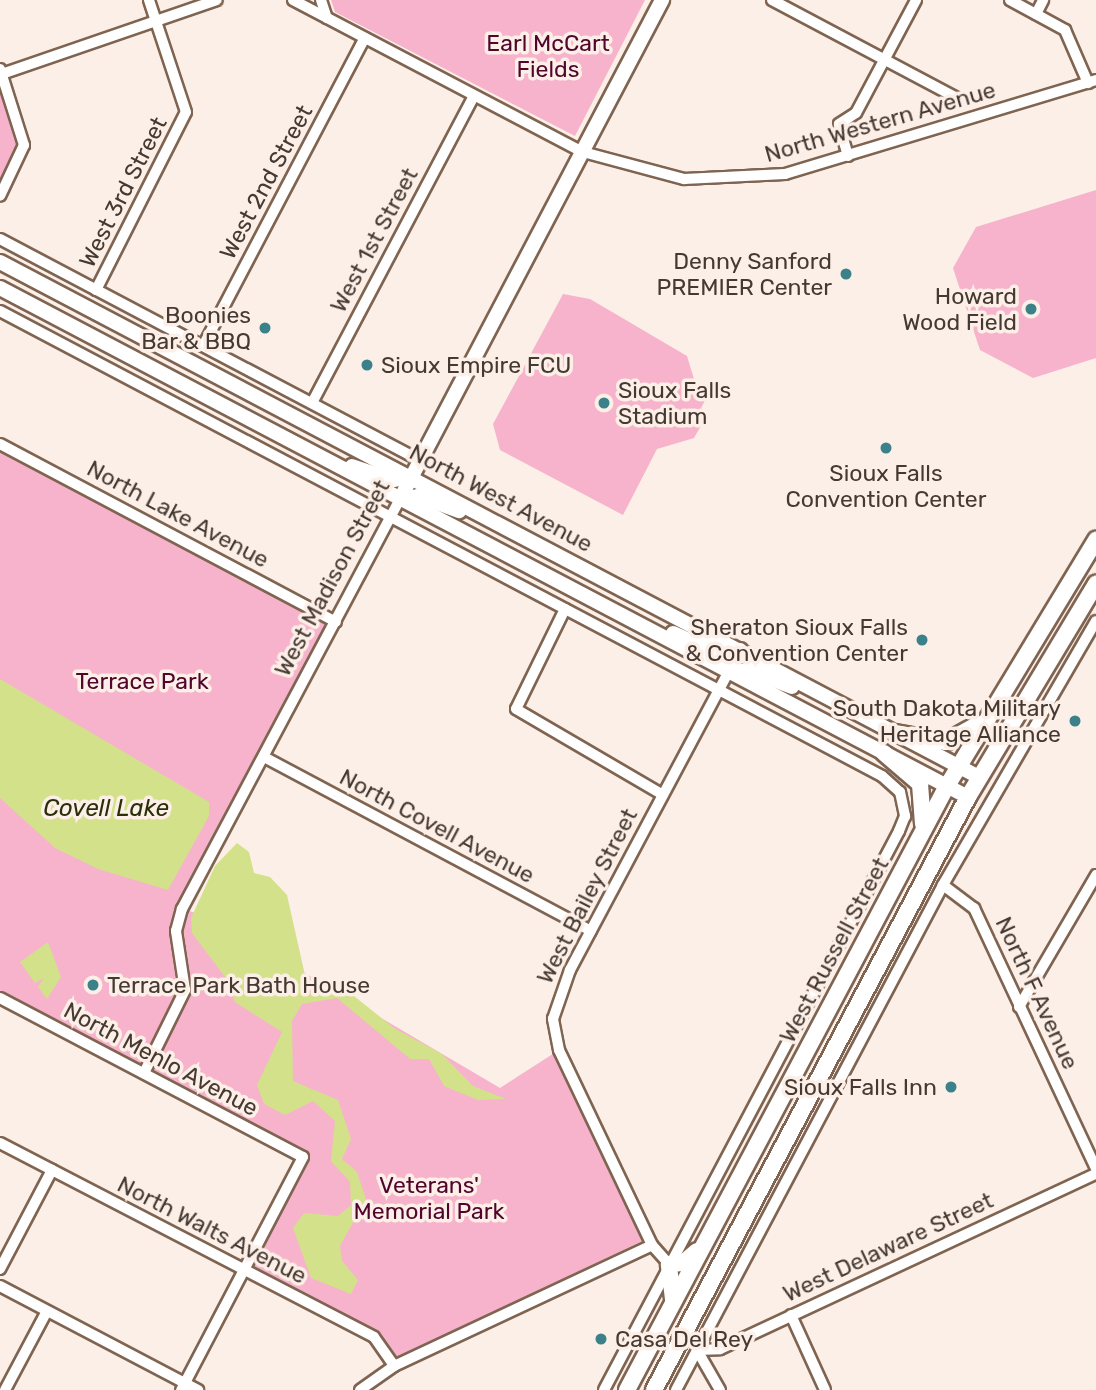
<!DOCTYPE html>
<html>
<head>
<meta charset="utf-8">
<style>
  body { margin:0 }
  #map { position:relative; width:1096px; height:1390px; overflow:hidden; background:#fcefe7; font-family:Rubik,sans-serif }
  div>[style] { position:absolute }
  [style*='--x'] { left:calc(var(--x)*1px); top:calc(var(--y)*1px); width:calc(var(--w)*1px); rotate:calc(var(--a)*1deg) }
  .green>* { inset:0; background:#f6b3cb }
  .water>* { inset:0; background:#d3e18b }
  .roads { filter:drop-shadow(2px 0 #7f6451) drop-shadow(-2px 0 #7f6451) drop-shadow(0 2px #7f6451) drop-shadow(0 -2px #7f6451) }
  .minor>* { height:10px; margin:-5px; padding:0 5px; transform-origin:5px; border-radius:5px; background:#fff }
  .major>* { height:14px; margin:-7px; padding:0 7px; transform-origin:7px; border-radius:7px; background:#fff }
  .highway>* { height:16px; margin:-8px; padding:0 8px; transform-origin:8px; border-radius:8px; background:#fff }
  .dots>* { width:19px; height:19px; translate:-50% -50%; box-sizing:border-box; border:4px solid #fcefe7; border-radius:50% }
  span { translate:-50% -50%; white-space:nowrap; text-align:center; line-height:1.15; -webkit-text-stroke:7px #fcefe7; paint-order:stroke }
  .park-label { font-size:23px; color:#51042c }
  .street-label { font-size:23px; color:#453931 }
  .poi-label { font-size:23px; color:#453931 }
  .right { translate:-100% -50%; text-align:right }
  .left { translate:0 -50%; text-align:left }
  .water-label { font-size:24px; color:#2a2f0a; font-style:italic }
</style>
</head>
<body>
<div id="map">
  <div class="green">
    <div style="clip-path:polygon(331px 0,645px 0,575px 136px,335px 12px)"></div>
    <div style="clip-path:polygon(0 69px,22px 136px,0 196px)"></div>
    <div style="clip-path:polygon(1096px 190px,1096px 358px,1033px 378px,980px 350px,953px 268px,976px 227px)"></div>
    <div style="clip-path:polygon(563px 294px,590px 299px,687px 356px,697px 389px,707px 397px,701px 408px,708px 413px,694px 438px,657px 449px,623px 515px,500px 450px,493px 424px)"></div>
    <div style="clip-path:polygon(0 444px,336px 622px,184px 909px,215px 920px,500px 1088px,559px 1050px,642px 1241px,398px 1358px,376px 1331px,244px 1270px,303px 1157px,0 998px)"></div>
  </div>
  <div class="water">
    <div style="clip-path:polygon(0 679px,209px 802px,209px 816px,168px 890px,98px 869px,55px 848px,0 798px)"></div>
    <div style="clip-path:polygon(237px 843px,249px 852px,254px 873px,270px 877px,287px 895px,309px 993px,349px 992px,394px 1028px,442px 1054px,473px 1086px,506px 1099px,478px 1100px,444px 1086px,429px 1059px,410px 1059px,337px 998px,302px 1004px,292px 1021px,293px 1081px,338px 1100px,351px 1139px,342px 1159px,357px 1172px,366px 1199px,340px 1246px,342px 1261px,358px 1280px,351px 1294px,311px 1278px,293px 1228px,304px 1213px,338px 1216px,351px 1205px,350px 1182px,331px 1161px,335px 1121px,313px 1101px,285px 1115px,264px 1104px,257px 1085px,282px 1032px,235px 1002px,228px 981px,192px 933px,191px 918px,215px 866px)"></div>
    <div style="clip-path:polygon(48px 942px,61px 977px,47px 999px,38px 987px,44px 978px,35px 983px,20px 962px)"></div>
  </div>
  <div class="roads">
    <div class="minor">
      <div style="--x:293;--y:0;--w:327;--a:27.7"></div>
      <div style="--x:583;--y:152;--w:105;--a:15"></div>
      <div style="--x:684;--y:179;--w:101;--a:-2.8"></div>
      <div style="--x:785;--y:174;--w:325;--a:-16.8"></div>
      <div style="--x:321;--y:0;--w:19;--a:72"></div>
      <div style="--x:772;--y:0;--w:209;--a:27.9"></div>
      <div style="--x:1010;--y:0;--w:63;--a:28.6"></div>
      <div style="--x:1065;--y:30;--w:58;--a:66.5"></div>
      <div style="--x:1036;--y:14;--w:16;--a:-63"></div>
      <div style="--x:0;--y:69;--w:80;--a:72.5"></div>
      <div style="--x:24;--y:145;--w:56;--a:115.2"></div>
      <div style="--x:2;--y:74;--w:227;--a:-19"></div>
      <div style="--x:848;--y:156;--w:33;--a:-106"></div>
      <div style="--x:839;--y:124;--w:20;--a:-33"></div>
      <div style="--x:856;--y:113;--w:128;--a:-62"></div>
      <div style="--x:0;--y:239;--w:475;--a:27.8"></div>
      <div style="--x:96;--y:290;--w:199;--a:-63.2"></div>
      <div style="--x:186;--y:112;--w:118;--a:-108.3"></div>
      <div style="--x:0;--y:311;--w:997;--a:27.8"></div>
      <div style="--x:882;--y:776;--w:24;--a:42"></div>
      <div style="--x:900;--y:792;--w:25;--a:78"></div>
      <div style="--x:905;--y:816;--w:16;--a:112"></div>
      <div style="--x:899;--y:831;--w:632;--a:117.82"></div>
      <div style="--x:203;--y:346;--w:348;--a:-62.3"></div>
      <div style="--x:312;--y:403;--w:347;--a:-62.2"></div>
      <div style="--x:0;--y:444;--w:380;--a:27.9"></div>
      <div style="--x:565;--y:609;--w:111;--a:116.1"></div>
      <div style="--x:516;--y:709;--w:170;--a:30.3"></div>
      <div style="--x:264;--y:757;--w:370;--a:28"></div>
      <div style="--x:943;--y:885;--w:39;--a:37"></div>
      <div style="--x:974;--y:908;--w:287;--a:64.9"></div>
      <div style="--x:0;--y:998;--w:342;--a:27.7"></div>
      <div style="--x:303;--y:1157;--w:263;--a:117.6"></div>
      <div style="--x:1019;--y:1007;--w:153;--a:-59.7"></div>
      <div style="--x:144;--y:1073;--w:93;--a:-63.7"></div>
      <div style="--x:185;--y:990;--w:60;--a:-98.7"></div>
      <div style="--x:176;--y:931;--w:23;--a:-75"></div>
      <div style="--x:182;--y:909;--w:464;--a:-62"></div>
      <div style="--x:0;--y:1143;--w:421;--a:27.4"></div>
      <div style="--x:374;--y:1337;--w:35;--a:55"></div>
      <div style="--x:669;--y:1264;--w:25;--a:-132"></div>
      <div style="--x:652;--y:1245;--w:216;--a:-115.5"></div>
      <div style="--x:559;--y:1050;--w:32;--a:-101"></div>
      <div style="--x:553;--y:1019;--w:52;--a:-70.9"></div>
      <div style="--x:570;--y:970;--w:362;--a:-62"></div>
      <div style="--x:0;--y:1269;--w:112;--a:-62.3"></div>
      <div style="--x:0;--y:1286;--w:224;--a:27.7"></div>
      <div style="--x:791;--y:1315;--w:82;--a:65.6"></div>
      <div style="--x:697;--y:1350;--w:23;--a:-2"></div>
      <div style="--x:720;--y:1349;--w:415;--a:-25"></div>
      <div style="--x:697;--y:1350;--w:46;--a:60.1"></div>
      <div style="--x:5;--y:1390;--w:89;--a:-62"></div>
      <div style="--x:360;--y:1390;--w:42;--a:-35.2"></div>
      <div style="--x:394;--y:1366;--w:285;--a:-25.1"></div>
      <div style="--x:676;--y:1390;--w:571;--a:-62.13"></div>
      <div style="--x:943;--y:885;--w:305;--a:-59.9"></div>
    </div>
    <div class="major">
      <div style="--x:0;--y:262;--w:1106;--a:27.75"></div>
      <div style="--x:0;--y:288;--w:1094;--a:27.74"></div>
      <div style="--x:352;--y:466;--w:43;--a:18.9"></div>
      <div style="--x:393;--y:480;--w:18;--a:-9"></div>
      <div style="--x:400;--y:499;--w:564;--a:-62.3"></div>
      <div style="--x:400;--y:499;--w:18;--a:-9"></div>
      <div style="--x:418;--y:496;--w:44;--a:20.1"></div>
      <div style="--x:673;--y:633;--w:42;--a:24.1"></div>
      <div style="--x:711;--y:650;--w:29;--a:0"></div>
      <div style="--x:728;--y:672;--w:19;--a:-6"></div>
      <div style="--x:747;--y:670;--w:48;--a:20.7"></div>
    </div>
    <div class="highway">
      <div style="--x:896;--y:733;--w:51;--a:10.2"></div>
      <div style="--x:946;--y:742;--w:37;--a:-29"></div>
      <div style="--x:884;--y:753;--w:48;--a:40.7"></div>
      <div style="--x:920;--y:784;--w:40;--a:85.7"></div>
      <div style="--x:673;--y:1299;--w:35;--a:-97"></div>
      <div style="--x:669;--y:1264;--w:14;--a:-4"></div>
      <div style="--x:683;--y:1263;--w:18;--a:-41"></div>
      <div style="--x:627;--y:1390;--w:684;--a:-62.09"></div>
      <div style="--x:947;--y:786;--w:288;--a:-58.8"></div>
      <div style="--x:654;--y:1390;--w:671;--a:-62.1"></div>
      <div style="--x:968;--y:797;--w:249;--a:-59"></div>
    </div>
  </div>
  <div class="dots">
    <div style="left:846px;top:274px;background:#3a818a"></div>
    <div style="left:1031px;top:309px;background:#3a818a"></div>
    <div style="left:265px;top:328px;background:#3a818a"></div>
    <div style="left:367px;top:365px;background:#3a818a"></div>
    <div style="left:604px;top:403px;background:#3a818a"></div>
    <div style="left:886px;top:448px;background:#3a818a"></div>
    <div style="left:922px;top:640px;background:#3a818a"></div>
    <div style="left:1075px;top:721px;background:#3a818a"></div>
    <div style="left:93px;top:985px;background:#3a818a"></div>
    <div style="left:951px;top:1087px;background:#3a818a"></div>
    <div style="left:601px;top:1339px;background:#3a818a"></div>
  </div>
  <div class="park-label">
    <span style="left:548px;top:56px">Earl McCart<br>Fields</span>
    <span style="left:142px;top:681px">Terrace Park</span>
    <span style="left:429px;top:1198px">Veterans'<br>Memorial Park</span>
  </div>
  <div class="street-label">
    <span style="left:880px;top:122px;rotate:-16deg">North Western Avenue</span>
    <span style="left:266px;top:182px;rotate:-62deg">West 2nd Street</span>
    <span style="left:123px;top:192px;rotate:-63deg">West 3rd Street</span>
    <span style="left:374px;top:240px;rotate:-62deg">West 1st Street</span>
    <span style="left:501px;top:498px;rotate:28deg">North West Avenue</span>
    <span style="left:178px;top:514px;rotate:28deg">North Lake Avenue</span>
    <span style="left:332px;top:578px;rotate:-62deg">West Madison Street</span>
    <span style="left:437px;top:826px;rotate:28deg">North Covell Avenue</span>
    <span style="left:587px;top:896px;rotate:-63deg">West Bailey Street</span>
    <span style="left:834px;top:950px;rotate:-62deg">West Russell Street</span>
    <span style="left:1037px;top:993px;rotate:65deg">North F Avenue</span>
    <span style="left:161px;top:1059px;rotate:28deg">North Menlo Avenue</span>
    <span style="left:212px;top:1230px;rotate:27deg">North Walts Avenue</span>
    <span style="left:888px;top:1247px;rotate:-25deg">West Delaware Street</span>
  </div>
  <div class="poi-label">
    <span class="right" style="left:832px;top:274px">Denny Sanford<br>PREMIER Center</span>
    <span class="right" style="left:1017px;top:309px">Howard<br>Wood Field</span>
    <span class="right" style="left:251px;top:328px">Boonies<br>Bar &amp; BBQ</span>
    <span class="left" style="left:381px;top:365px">Sioux Empire FCU</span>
    <span class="left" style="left:618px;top:403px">Sioux Falls<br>Stadium</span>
    <span style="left:886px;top:486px">Sioux Falls<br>Convention Center</span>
    <span class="right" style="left:908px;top:640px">Sheraton Sioux Falls<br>&amp; Convention Center</span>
    <span class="right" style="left:1061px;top:721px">South Dakota Military<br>Heritage Alliance</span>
    <span class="left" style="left:107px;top:985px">Terrace Park Bath House</span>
    <span class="right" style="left:937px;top:1087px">Sioux Falls Inn</span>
    <span class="left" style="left:615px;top:1339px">Casa Del Rey</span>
  </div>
  <div class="water-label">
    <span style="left:106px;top:809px">Covell Lake</span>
  </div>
</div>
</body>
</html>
